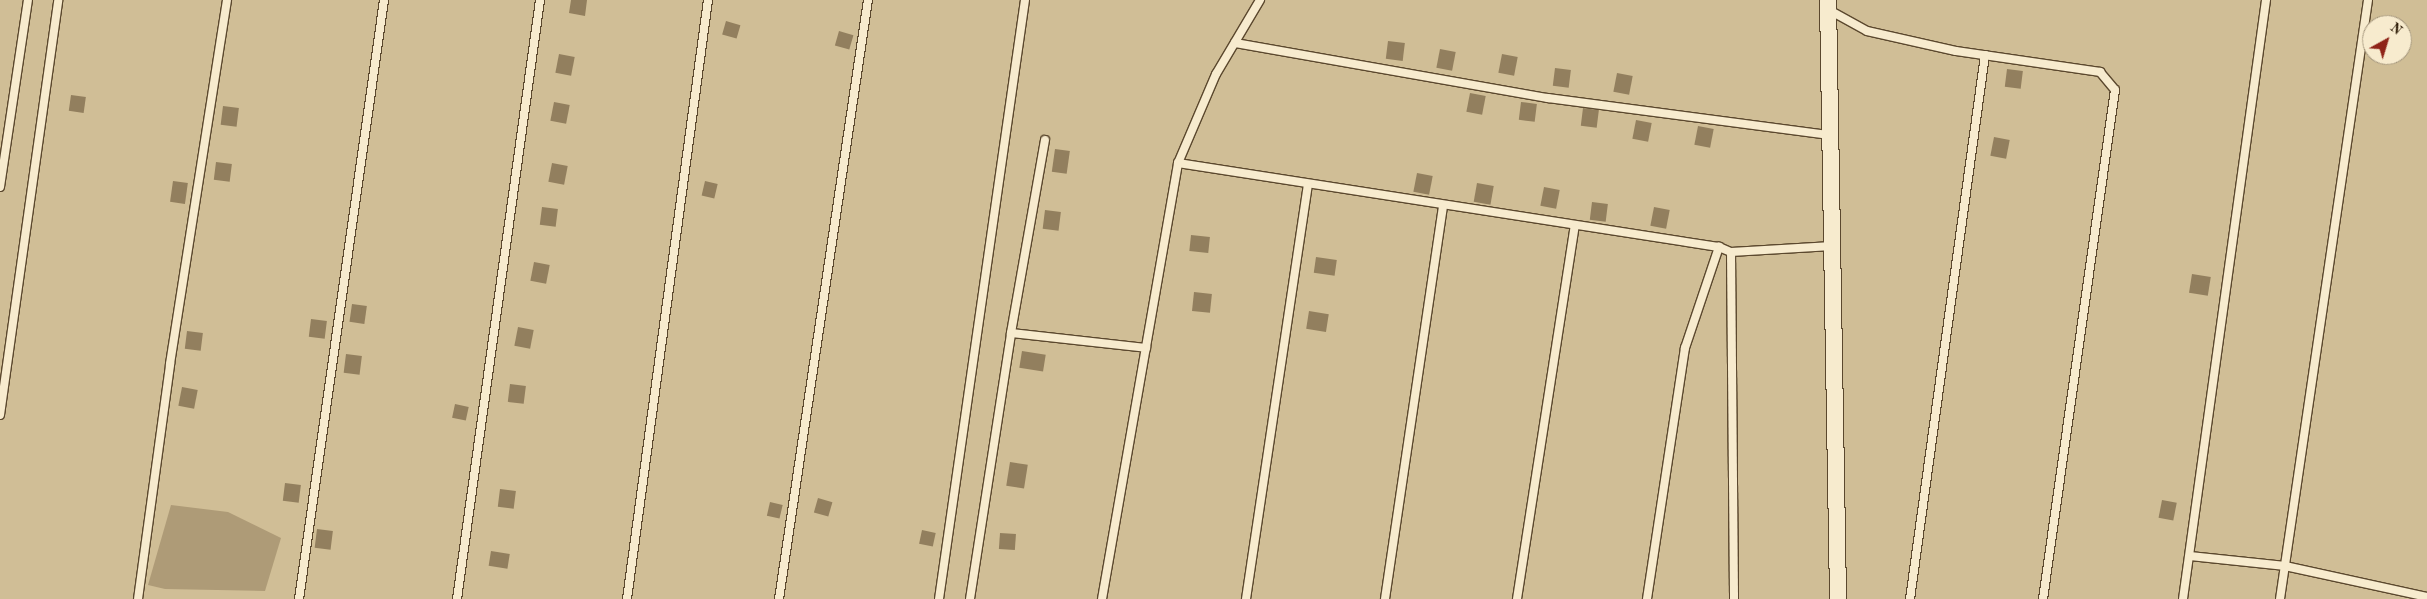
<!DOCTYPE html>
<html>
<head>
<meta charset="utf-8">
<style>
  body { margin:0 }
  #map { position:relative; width:2427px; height:599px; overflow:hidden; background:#f3e0b4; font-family:"Old Standard TT",serif }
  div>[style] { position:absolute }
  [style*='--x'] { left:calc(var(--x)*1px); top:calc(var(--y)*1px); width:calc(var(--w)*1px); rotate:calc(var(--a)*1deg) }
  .green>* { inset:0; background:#d0be96 }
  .water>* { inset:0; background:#ae9b77 }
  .building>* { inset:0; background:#927f5e; transform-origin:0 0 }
  .roads { filter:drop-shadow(1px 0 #5b482e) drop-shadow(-1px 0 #5b482e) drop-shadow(0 1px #5b482e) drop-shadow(0 -1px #5b482e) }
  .lane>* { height:8px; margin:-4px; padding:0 4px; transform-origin:4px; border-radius:4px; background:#f7ebce }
  .street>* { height:16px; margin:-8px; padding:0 8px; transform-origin:8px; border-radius:8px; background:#f7ebce }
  span { translate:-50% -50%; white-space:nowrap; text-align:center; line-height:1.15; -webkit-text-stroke:5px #f7ebce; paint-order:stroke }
  .north { position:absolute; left:2362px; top:15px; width:50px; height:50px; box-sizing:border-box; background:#f7ebce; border:1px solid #a4967c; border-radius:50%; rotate:39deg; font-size:14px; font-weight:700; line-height:20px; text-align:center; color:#281601 }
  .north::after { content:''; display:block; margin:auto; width:18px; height:22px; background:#8f2418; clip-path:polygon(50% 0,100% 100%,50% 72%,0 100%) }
</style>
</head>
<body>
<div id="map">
  <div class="green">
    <div style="clip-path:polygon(evenodd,0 0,2427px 0,2427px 599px,0 599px,0 0,2372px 25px,2402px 25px,2402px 55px,2372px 55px,2372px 25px)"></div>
  </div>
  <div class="water">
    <div style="clip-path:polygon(171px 505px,228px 512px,281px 538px,265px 591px,165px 589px,148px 585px)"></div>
  </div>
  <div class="building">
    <div style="clip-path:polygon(571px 0,587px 0,585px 16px,569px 13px)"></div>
    <div style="left:726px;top:21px;width:15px;height:14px;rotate:16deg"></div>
    <div style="left:839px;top:31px;width:15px;height:15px;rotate:16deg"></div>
    <div style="left:1388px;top:41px;width:17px;height:18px;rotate:7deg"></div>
    <div style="left:1440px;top:49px;width:16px;height:19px;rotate:11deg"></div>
    <div style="left:559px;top:54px;width:16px;height:19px;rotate:11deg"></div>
    <div style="left:1502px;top:54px;width:16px;height:19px;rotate:11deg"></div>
    <div style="left:1555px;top:68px;width:16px;height:18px;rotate:7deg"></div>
    <div style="left:2007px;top:69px;width:16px;height:18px;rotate:7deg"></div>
    <div style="left:1617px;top:73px;width:16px;height:19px;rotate:11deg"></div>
    <div style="left:1470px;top:93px;width:16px;height:19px;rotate:11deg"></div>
    <div style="left:71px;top:95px;width:15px;height:16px;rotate:8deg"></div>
    <div style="left:554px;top:102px;width:16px;height:19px;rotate:11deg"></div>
    <div style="left:1521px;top:102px;width:16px;height:18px;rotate:7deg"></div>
    <div style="left:223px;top:106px;width:16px;height:19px;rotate:7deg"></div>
    <div style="left:1583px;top:108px;width:16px;height:18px;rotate:7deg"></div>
    <div style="left:1636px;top:120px;width:16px;height:19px;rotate:11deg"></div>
    <div style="left:1698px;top:126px;width:16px;height:19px;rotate:11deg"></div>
    <div style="left:1994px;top:137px;width:16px;height:19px;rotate:11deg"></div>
    <div style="left:1055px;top:149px;width:15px;height:23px;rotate:8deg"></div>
    <div style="left:216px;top:162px;width:16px;height:18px;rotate:7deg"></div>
    <div style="left:552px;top:163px;width:16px;height:19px;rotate:11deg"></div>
    <div style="left:1417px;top:173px;width:16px;height:19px;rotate:11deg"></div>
    <div style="left:173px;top:181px;width:15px;height:21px;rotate:8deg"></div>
    <div style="left:705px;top:181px;width:13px;height:15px;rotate:13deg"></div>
    <div style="left:1477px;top:183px;width:17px;height:19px;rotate:10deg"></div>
    <div style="left:1544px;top:187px;width:16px;height:19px;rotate:11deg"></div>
    <div style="left:1592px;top:202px;width:16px;height:18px;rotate:7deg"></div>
    <div style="left:542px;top:207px;width:16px;height:18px;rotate:7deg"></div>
    <div style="left:1654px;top:207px;width:16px;height:19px;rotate:11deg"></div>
    <div style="left:1045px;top:210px;width:16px;height:19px;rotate:7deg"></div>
    <div style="left:1191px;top:235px;width:19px;height:16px;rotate:6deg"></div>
    <div style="left:1316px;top:257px;width:21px;height:16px;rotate:8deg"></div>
    <div style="left:534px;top:262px;width:16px;height:19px;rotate:11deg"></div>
    <div style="left:2192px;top:274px;width:19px;height:19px;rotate:9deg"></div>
    <div style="left:1194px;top:292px;width:18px;height:19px;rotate:6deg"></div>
    <div style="left:352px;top:304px;width:15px;height:18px;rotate:8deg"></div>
    <div style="left:1309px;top:311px;width:20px;height:18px;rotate:9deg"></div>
    <div style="left:311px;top:319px;width:16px;height:18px;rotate:7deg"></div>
    <div style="left:518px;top:327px;width:16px;height:19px;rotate:11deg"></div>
    <div style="left:187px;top:331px;width:16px;height:18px;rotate:7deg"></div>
    <div style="left:1022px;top:351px;width:24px;height:17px;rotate:9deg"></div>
    <div style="left:346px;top:354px;width:16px;height:19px;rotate:7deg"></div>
    <div style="left:510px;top:384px;width:16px;height:18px;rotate:7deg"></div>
    <div style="left:182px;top:387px;width:16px;height:19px;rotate:11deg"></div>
    <div style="left:455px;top:404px;width:14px;height:14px;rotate:12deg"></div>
    <div style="left:1010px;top:462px;width:18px;height:24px;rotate:9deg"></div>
    <div style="left:285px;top:483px;width:16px;height:18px;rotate:7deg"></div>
    <div style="left:500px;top:489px;width:16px;height:18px;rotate:7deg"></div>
    <div style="left:818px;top:498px;width:15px;height:15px;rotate:16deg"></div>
    <div style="left:2162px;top:500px;width:15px;height:18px;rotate:11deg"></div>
    <div style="left:770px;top:502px;width:13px;height:14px;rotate:13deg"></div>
    <div style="left:317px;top:529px;width:16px;height:19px;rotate:7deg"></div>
    <div style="left:922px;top:530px;width:14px;height:14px;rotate:12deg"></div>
    <div style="left:1000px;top:533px;width:16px;height:16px;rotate:4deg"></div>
    <div style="left:491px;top:551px;width:19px;height:15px;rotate:9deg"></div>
  </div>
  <div class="roads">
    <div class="lane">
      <div style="--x:1260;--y:0;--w:86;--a:120.7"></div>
      <div style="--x:1216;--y:74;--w:97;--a:113.1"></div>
      <div style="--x:1178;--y:163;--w:547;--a:8.83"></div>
      <div style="--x:1719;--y:247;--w:13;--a:23"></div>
      <div style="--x:1731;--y:252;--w:101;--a:-3.4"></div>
      <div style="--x:1829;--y:10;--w:43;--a:28.9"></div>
      <div style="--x:1867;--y:31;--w:91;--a:12.7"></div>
      <div style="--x:1956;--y:51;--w:146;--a:8.3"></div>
      <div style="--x:2100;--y:72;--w:23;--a:50"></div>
      <div style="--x:2115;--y:90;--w:514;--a:98.05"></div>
      <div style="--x:1235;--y:43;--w:318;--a:10"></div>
      <div style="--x:1548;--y:98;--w:284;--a:7.5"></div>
      <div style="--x:1045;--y:140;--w:196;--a:100"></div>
      <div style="--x:1011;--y:333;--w:136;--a:6.3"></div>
      <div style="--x:0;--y:187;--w:189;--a:-81.5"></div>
      <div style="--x:1731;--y:252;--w:347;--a:89.5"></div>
      <div style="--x:0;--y:415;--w:419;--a:-82"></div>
      <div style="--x:2190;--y:556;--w:96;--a:6"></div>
      <div style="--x:2285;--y:566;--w:145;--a:12.3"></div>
      <div style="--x:138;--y:599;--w:237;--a:-82.2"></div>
      <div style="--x:170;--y:364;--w:368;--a:-81.1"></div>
      <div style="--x:299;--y:599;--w:605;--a:-81.92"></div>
      <div style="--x:457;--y:599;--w:605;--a:-82.11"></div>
      <div style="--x:627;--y:599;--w:604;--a:-82.3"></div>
      <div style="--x:779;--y:599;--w:606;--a:-81.55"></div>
      <div style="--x:939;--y:599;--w:605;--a:-81.83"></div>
      <div style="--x:970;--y:599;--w:269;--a:-81.2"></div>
      <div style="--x:1102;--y:599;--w:443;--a:-80.1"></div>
      <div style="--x:1246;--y:599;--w:418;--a:-81.5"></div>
      <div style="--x:1385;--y:599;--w:397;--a:-81.6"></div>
      <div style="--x:1517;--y:599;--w:377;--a:-81.2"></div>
      <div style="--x:1647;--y:599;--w:254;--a:-81.4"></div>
      <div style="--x:1685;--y:348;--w:107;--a:-71.4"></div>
      <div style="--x:1910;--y:599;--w:549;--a:-82.15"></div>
      <div style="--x:2183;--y:599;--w:605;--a:-82.11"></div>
      <div style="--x:2280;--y:599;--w:605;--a:-81.64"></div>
    </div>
    <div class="street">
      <div style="--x:1828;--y:0;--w:599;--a:89.04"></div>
    </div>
  </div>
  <div class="north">N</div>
</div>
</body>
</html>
